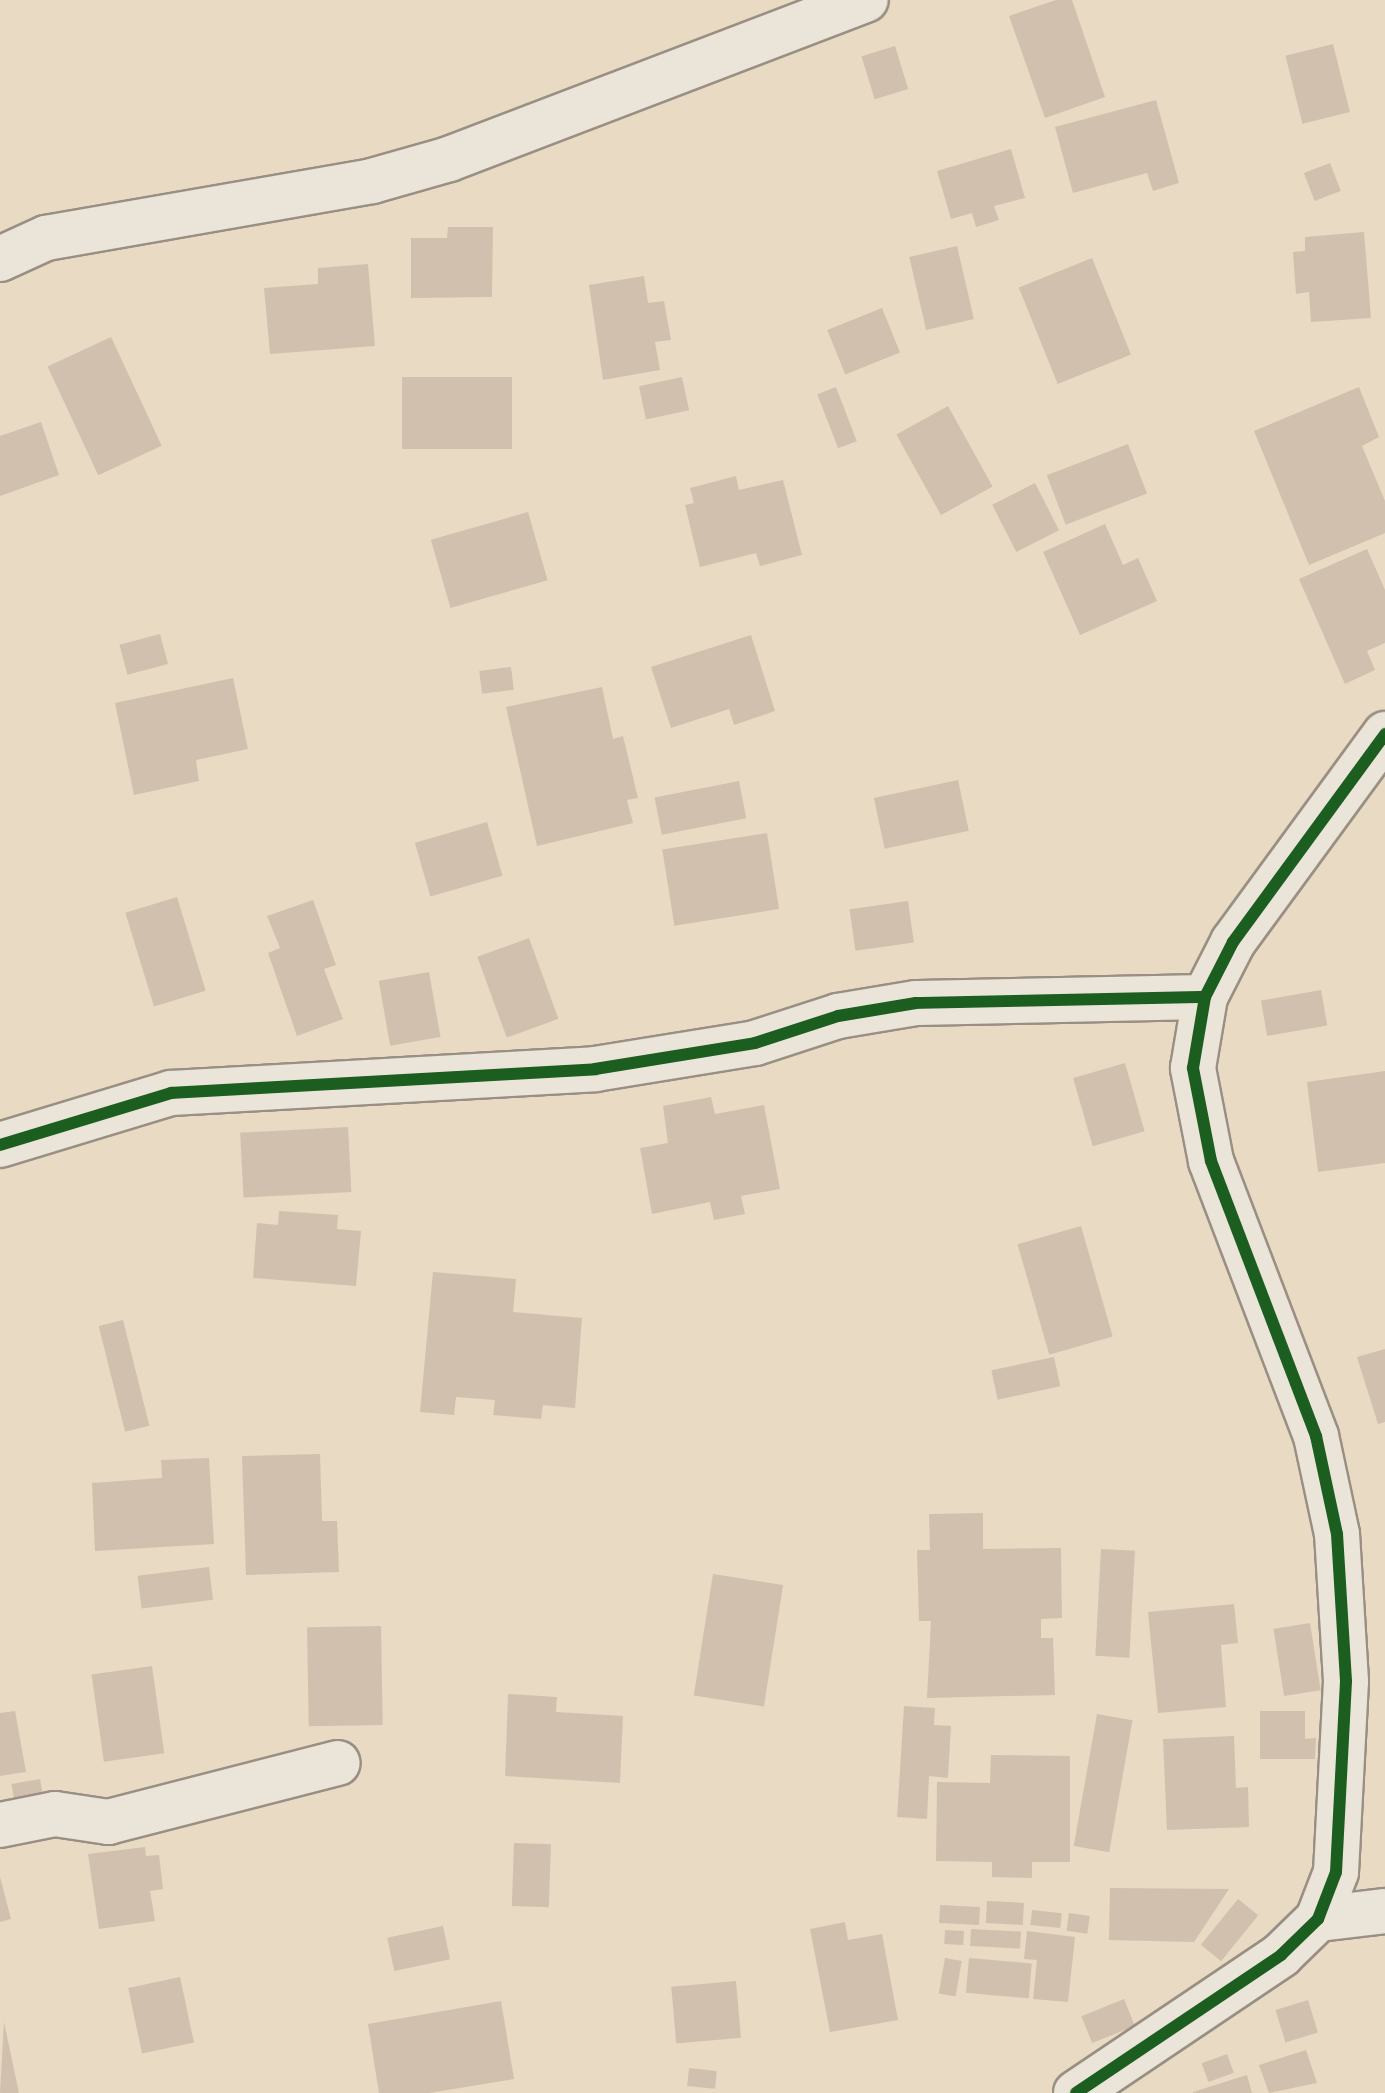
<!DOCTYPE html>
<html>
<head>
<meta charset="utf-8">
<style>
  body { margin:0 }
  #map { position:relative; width:1385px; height:2093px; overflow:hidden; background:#e8dac3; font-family:"Libre Bodoni",serif }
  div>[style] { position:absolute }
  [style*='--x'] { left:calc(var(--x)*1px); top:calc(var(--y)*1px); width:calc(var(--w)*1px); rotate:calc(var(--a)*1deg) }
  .building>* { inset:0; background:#d2c0ae; transform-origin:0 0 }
  .roads { filter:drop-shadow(2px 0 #998f82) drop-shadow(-2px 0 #998f82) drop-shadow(0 2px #998f82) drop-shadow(0 -2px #998f82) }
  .minor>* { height:44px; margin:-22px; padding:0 22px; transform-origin:22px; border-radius:22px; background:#ebe4d8 }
  .cycleway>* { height:12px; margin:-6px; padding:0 6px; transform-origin:6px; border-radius:6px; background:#1b5e20 }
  span { translate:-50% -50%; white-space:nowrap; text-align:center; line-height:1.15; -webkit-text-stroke:6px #faeace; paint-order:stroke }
</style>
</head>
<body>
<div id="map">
  <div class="building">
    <div style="clip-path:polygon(1056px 0,1072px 0,1105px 97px,1045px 118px,1009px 16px)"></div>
    <div style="left:1333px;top:44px;width:70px;height:49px;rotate:76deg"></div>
    <div style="left:895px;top:46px;width:45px;height:35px;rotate:73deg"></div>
    <div style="clip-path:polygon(1156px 100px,1179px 183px,1153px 191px,1147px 173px,1073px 193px,1055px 127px)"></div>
    <div style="clip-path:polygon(1011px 149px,1025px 198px,994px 206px,999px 220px,976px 227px,972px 213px,951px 219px,937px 171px)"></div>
    <div style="left:1330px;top:163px;width:30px;height:28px;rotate:69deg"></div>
    <div style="clip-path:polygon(448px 227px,493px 227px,492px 297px,411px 298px,411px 238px,447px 238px)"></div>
    <div style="clip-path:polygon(1364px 232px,1371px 318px,1311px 322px,1309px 292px,1296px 294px,1293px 252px,1305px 251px,1305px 237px)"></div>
    <div style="left:957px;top:246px;width:75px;height:49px;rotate:77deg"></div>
    <div style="left:1092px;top:258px;width:104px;height:79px;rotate:68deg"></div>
    <div style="clip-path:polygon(368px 264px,375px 346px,270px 354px,264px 288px,318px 284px,318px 268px)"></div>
    <div style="clip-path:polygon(644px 276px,648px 303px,664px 301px,671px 340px,655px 342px,660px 370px,603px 380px,589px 285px)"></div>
    <div style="left:882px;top:308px;width:48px;height:59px;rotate:68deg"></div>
    <div style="left:111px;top:337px;width:120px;height:70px;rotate:65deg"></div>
    <div style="left:402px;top:377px;width:110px;height:72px"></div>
    <div style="left:682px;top:377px;width:34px;height:44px;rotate:78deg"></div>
    <div style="left:836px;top:387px;width:58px;height:20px;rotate:69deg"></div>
    <div style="clip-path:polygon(1359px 387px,1379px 437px,1362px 446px,1385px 501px,1385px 533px,1309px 565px,1254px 431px)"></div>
    <div style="left:948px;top:406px;width:92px;height:59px;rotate:61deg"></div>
    <div style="clip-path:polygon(41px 422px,59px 475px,0 496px,0 436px)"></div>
    <div style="left:1128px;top:444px;width:53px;height:87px;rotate:69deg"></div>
    <div style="clip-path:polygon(736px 476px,739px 490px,783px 480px,802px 555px,760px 566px,756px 553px,700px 567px,685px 505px,694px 503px,690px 488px)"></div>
    <div style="left:1035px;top:483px;width:53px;height:48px;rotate:63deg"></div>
    <div style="left:528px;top:512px;width:71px;height:101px;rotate:74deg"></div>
    <div style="clip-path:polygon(1105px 524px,1123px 565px,1138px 558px,1157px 601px,1080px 635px,1043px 552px)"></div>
    <div style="clip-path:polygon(1367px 549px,1385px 590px,1385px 643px,1367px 651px,1375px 670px,1345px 684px,1299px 579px)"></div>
    <div style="left:160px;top:634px;width:31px;height:42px;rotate:75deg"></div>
    <div style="clip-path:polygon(751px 635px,775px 711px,734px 725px,729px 709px,671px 728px,651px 667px)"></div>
    <div style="left:511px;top:667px;width:23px;height:32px;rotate:83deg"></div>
    <div style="clip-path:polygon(233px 678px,248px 749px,196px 760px,199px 781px,134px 795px,115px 703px)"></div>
    <div style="clip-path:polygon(602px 687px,613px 739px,623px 736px,638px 798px,627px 800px,633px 823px,537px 846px,506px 707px)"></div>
    <div style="left:958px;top:780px;width:52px;height:86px;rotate:78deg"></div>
    <div style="left:739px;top:781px;width:38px;height:86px;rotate:79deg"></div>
    <div style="left:487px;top:822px;width:56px;height:75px;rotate:74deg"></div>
    <div style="left:767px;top:833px;width:77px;height:106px;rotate:81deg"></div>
    <div style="left:177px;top:897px;width:98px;height:54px;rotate:73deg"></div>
    <div style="clip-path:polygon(313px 900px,336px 965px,324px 969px,343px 1019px,297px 1036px,268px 953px,280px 948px,267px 916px)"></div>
    <div style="left:908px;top:901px;width:42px;height:59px;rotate:82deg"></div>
    <div style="left:529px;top:938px;width:86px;height:55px;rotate:70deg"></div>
    <div style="left:429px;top:972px;width:66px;height:51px;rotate:80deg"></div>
    <div style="left:1321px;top:990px;width:36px;height:61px;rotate:80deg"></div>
    <div style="left:1125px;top:1063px;width:71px;height:54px;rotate:74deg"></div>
    <div style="clip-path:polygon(1385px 1071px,1385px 1163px,1318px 1172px,1307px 1082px)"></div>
    <div style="clip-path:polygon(711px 1097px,715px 1114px,764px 1105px,780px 1189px,741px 1196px,745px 1214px,714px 1220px,710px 1202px,652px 1214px,640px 1148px,668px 1143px,663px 1106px)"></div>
    <div style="left:348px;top:1127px;width:65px;height:108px;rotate:87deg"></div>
    <div style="clip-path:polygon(279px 1211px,338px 1215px,337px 1229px,361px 1231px,356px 1286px,253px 1278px,257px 1223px,278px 1225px)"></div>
    <div style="left:1081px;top:1226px;width:115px;height:66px;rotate:74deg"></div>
    <div style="clip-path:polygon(433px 1272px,516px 1279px,513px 1312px,582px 1318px,575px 1408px,543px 1405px,541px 1419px,493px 1415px,495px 1400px,456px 1397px,454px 1415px,420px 1412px)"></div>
    <div style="left:123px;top:1320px;width:109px;height:25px;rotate:76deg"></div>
    <div style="clip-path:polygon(1385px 1349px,1385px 1422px,1378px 1424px,1357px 1357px)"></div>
    <div style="left:1054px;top:1357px;width:30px;height:64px;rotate:78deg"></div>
    <div style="clip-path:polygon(320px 1454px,322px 1521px,337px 1521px,339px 1572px,246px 1575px,242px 1456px)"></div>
    <div style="clip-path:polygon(209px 1458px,214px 1544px,95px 1551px,92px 1483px,162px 1478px,161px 1460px)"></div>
    <div style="clip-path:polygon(983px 1513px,983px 1549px,1061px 1548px,1062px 1618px,1041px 1619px,1041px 1638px,1053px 1638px,1055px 1695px,927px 1698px,931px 1621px,919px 1621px,917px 1550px,930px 1550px,929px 1514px)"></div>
    <div style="left:1101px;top:1549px;width:34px;height:107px;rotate:3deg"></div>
    <div style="left:209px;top:1567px;width:33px;height:72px;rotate:83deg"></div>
    <div style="left:713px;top:1574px;width:71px;height:123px;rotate:9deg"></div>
    <div style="clip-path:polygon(1234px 1604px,1238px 1643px,1221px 1645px,1226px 1707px,1158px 1713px,1148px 1612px)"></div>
    <div style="left:1310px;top:1623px;width:68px;height:37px;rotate:81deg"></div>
    <div style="left:381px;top:1626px;width:99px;height:74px;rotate:89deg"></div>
    <div style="left:152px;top:1666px;width:88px;height:61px;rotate:82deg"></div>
    <div style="clip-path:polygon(508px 1694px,557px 1697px,556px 1712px,623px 1716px,620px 1783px,505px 1776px)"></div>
    <div style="clip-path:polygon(904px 1706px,935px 1708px,934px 1725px,951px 1726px,948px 1778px,929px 1776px,927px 1819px,897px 1817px)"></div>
    <div style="clip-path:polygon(15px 1711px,26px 1772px,0 1776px,0 1713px)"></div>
    <div style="clip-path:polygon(1260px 1711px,1305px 1711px,1305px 1739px,1316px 1738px,1315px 1759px,1260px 1759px)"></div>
    <div style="left:1097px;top:1714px;width:36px;height:134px;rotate:10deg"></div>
    <div style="clip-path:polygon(1234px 1736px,1236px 1788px,1248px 1787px,1249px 1827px,1167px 1830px,1163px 1739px)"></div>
    <div style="clip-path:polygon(991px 1755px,1070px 1756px,1070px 1862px,1032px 1862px,1032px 1878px,992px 1877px,992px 1862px,936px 1861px,937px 1782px,990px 1783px)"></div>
    <div style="left:40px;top:1779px;width:22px;height:29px;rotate:80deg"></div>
    <div style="left:514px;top:1843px;width:37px;height:63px;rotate:2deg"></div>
    <div style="clip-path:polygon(145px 1847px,146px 1856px,159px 1855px,163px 1889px,150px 1891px,155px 1921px,99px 1929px,88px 1854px)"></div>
    <div style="clip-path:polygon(0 1877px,11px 1919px,0 1922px)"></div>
    <div style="clip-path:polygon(1110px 1888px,1229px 1889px,1194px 1942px,1109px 1940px)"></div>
    <div style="left:1238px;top:1899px;width:26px;height:59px;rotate:39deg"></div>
    <div style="left:987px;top:1901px;width:37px;height:22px;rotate:3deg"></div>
    <div style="left:940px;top:1905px;width:40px;height:18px;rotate:3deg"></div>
    <div style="left:1032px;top:1910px;width:30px;height:15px;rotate:6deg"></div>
    <div style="left:1069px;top:1913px;width:21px;height:18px;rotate:8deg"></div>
    <div style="clip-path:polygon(845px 1922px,848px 1940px,882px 1934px,898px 2020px,830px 2032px,810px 1929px)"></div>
    <div style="left:443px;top:1926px;width:34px;height:57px;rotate:78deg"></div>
    <div style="left:971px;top:1929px;width:50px;height:17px;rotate:3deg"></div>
    <div style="left:945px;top:1930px;width:19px;height:14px;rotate:3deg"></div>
    <div style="clip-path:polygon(1027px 1931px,1075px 1937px,1068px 2002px,1033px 1999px,1037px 1960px,1024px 1959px)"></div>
    <div style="left:945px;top:1958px;width:17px;height:36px;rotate:10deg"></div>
    <div style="left:969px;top:1958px;width:63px;height:35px;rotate:5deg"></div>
    <div style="left:180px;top:1977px;width:67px;height:53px;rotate:78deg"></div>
    <div style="left:736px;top:1981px;width:57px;height:65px;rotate:85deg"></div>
    <div style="left:1124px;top:1999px;width:29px;height:46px;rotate:68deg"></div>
    <div style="left:1308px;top:2000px;width:34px;height:34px;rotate:73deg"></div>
    <div style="clip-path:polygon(501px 2001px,514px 2079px,429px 2093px,379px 2093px,368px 2024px)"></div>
    <div style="clip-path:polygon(4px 2022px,19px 2093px,0 2093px)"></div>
    <div style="clip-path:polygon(1306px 2050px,1317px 2083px,1269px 2093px,1259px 2065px)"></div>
    <div style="left:1227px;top:2054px;width:20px;height:27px;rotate:70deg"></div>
    <div style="left:689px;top:2068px;width:28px;height:18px;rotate:6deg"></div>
    <div style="clip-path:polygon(1247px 2075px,1252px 2093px,1193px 2093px,1193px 2092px)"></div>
  </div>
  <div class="roads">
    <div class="minor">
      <div style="--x:0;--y:259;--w:51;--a:-24.5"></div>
      <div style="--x:46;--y:238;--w:331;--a:-9.9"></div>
      <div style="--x:372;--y:181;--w:80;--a:-15.9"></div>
      <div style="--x:449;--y:159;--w:446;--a:-20.9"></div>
      <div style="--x:0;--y:1145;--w:179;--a:-16.9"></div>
      <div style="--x:171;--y:1093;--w:425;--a:-3.2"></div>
      <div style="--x:595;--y:1069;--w:162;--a:-9.2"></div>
      <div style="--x:755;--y:1043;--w:87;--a:-18"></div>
      <div style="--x:838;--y:1016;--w:79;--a:-9.5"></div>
      <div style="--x:916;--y:1003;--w:289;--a:-1.2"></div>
      <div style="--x:0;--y:1825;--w:56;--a:-11.3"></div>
      <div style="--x:55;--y:1814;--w:54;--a:8.6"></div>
      <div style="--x:108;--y:1822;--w:237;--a:-14.4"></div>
      <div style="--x:1318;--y:1919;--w:67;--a:-6.8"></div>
      <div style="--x:1076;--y:2093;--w:247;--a:-33.9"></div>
      <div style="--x:1281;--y:1955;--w:52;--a:-44.2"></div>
      <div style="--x:1318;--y:1919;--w:50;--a:-69"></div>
      <div style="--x:1336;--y:1872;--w:191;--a:-87"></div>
      <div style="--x:1346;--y:1681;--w:147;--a:-93.5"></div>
      <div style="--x:1337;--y:1534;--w:100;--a:-102.1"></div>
      <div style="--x:1316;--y:1436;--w:294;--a:-110.9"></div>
      <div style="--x:1211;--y:1161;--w:95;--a:-101"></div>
      <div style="--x:1193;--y:1068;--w:72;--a:-80.4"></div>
      <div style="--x:1205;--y:997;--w:62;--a:-63"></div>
      <div style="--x:1233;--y:942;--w:258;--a:-53.8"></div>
    </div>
  </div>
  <div class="cycleway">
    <div style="--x:0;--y:1145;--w:179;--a:-16.9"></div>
    <div style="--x:171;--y:1093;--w:425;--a:-3.2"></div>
    <div style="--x:595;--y:1069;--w:162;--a:-9.2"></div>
    <div style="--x:755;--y:1043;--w:87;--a:-18"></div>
    <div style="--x:838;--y:1016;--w:79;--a:-9.5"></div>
    <div style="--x:916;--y:1003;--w:289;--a:-1.2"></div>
    <div style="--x:1076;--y:2093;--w:247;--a:-33.9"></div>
    <div style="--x:1281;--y:1955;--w:52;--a:-44.2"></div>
    <div style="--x:1318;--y:1919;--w:50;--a:-69"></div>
    <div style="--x:1336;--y:1872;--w:191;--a:-87"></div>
    <div style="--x:1346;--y:1681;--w:147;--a:-93.5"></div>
    <div style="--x:1337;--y:1534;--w:100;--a:-102.1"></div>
    <div style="--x:1316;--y:1436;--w:294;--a:-110.9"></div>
    <div style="--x:1211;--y:1161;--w:95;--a:-101"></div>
    <div style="--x:1193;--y:1068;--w:72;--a:-80.4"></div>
    <div style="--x:1205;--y:997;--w:62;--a:-63"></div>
    <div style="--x:1233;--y:942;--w:258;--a:-53.8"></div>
  </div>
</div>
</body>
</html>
